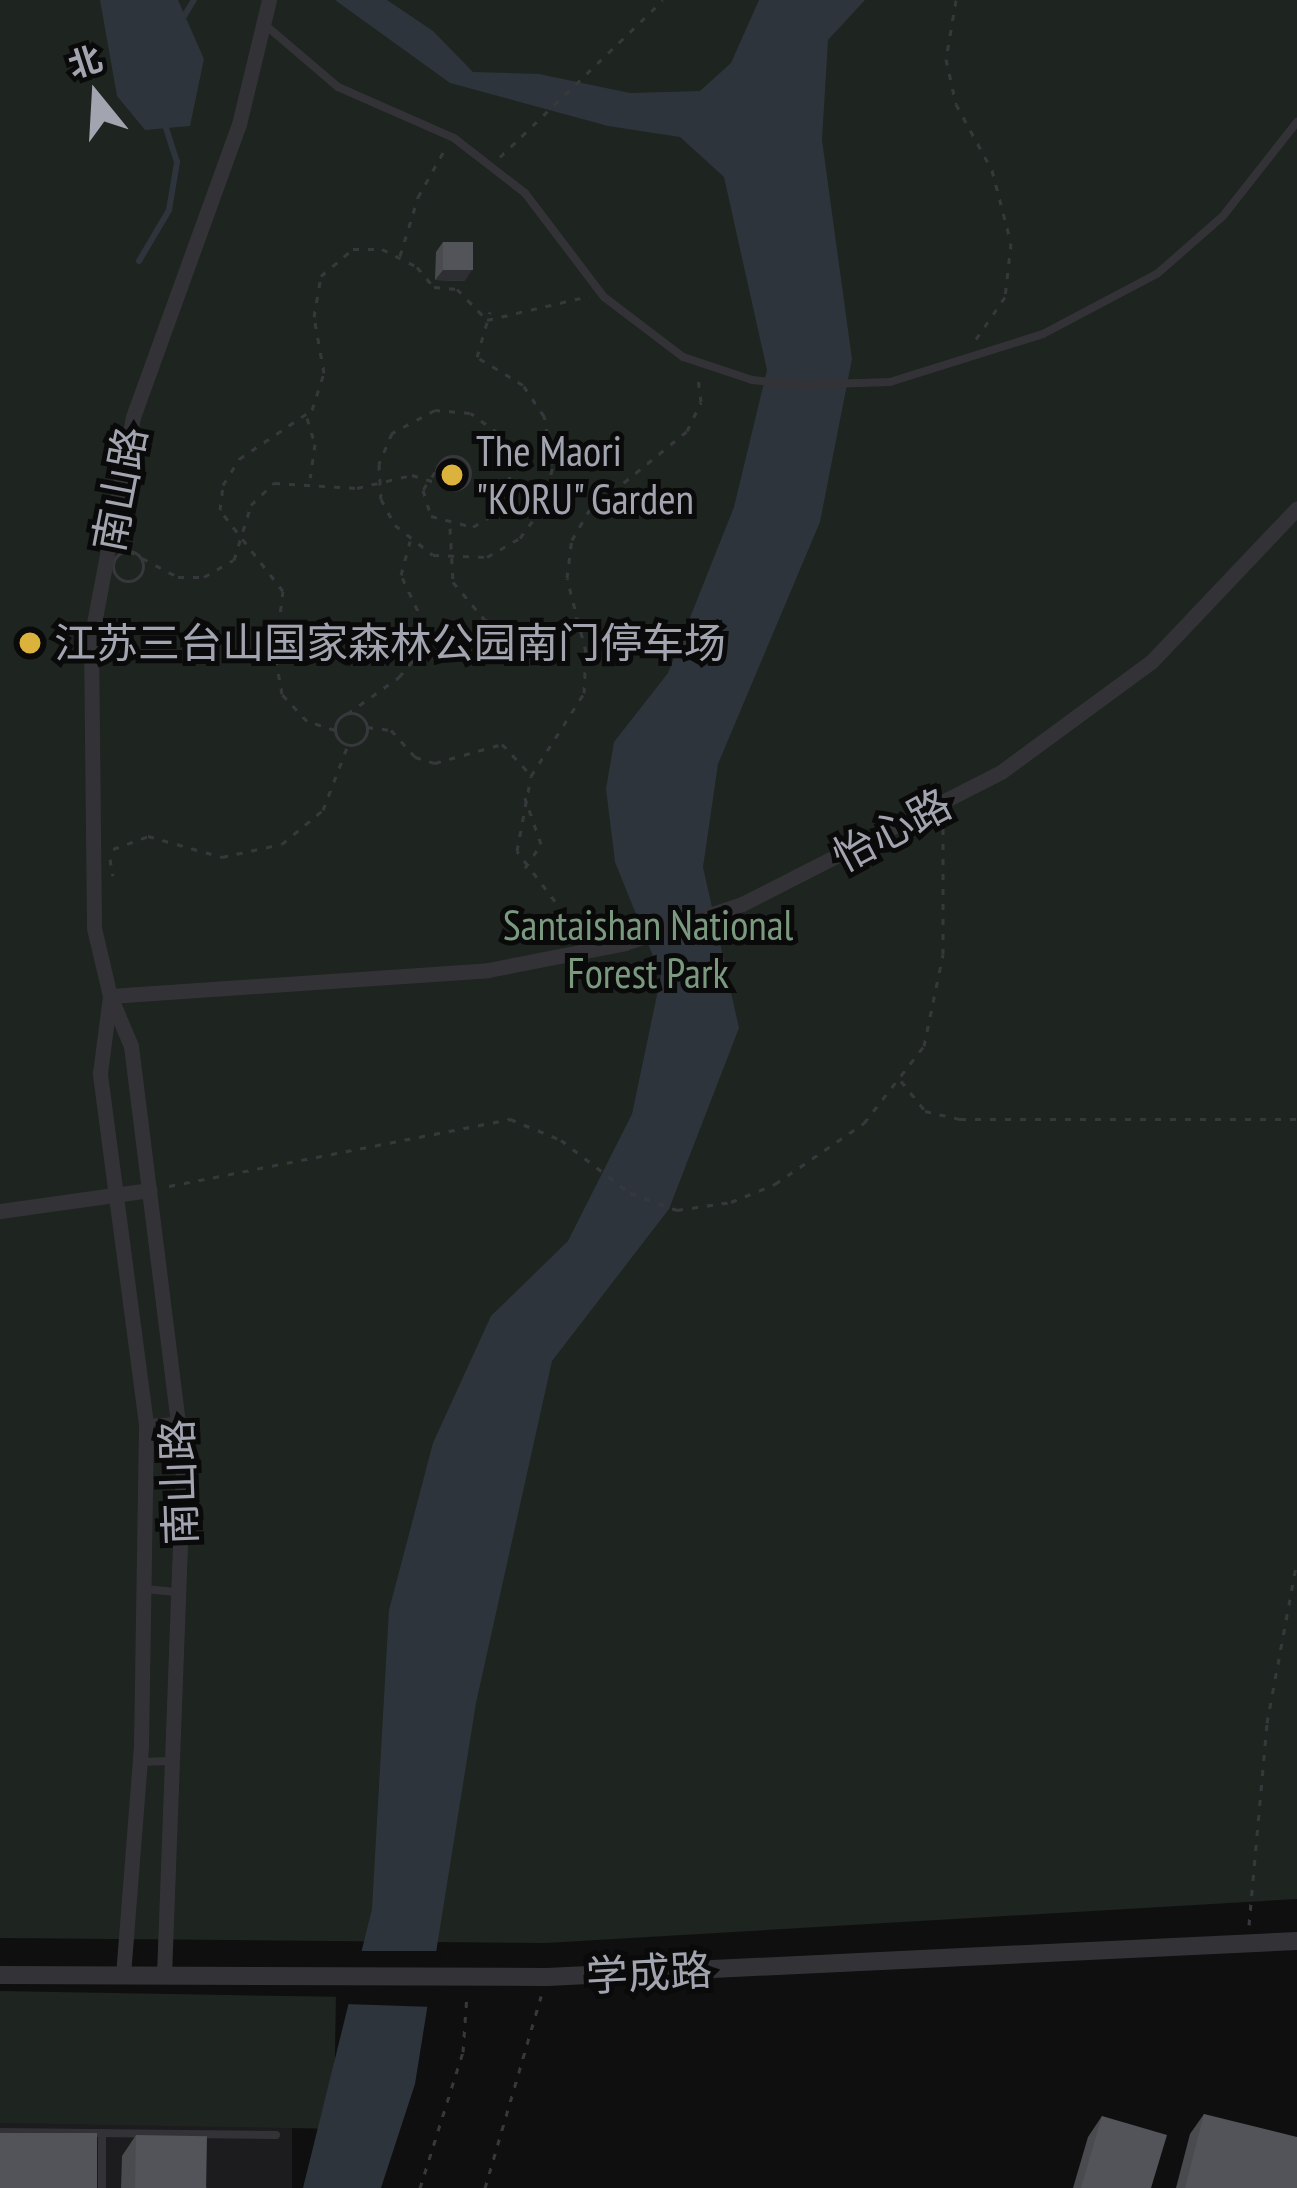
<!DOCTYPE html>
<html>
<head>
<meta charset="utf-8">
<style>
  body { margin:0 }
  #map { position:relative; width:1297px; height:2188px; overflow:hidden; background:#0f0f10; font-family:"PT Sans Narrow","Noto Sans SC",sans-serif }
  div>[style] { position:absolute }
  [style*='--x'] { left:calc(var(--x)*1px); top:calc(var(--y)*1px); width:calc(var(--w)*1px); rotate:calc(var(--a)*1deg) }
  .built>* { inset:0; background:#1c1b1d; transform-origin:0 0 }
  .green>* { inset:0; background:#1e241f; transform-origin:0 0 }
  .water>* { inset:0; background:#2e343b }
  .pier>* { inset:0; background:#0f0f10 }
  .stream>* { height:6px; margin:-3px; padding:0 3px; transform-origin:3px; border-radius:3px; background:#2e343b }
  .path>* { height:3px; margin-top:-1.5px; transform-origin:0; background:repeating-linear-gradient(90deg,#37383c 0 6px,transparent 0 15px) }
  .path>.ring { margin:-1.5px; padding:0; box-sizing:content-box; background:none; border:3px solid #37383c; border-radius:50% }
  .service>* { height:8px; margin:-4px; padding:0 4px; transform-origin:4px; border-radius:4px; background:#333337 }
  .minor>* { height:15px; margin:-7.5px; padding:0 7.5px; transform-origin:7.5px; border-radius:7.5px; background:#333337 }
  .tertiary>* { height:18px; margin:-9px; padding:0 9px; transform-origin:9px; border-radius:9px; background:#333337 }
  .wall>* { inset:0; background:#4a4b4f }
  .shaded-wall>* { inset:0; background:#2e2f32 }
  .building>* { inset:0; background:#53545a; transform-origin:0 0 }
  .dots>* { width:33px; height:33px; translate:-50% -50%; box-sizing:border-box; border:6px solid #0a0a0b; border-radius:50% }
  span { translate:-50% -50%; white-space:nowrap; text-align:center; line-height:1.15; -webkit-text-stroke:10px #0a0a0b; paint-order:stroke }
  .poi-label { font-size:42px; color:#a2a5b0 }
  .left { translate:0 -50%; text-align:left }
  .street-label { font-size:42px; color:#a2a5b0 }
  .park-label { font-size:42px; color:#7b997f }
  .north { position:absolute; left:36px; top:36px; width:120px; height:120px; -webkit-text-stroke:9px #0a0a0b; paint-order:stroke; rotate:342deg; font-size:33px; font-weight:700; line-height:48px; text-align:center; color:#a2a5b0 }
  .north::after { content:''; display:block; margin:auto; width:42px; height:54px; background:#a2a5b0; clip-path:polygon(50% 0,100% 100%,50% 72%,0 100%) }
</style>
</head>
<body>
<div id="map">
  <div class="built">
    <div style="left:0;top:2123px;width:292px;height:65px"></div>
  </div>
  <div class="green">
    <div style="clip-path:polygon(0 0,1297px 0,1297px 1899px,546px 1943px,0 1938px)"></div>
    <div style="left:0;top:1991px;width:336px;height:132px;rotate:1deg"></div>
  </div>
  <div class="water">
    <div style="clip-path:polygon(100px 0,178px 0,204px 59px,190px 126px,145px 130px,117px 96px)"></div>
    <div style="clip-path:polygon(335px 0,387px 0,433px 31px,473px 72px,539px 74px,630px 93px,700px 91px,731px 63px,759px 0,865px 0,828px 40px,822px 140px,852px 359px,820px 522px,718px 764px,703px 867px,739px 1028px,669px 1209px,552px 1361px,476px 1703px,415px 2084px,381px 2188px,303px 2188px,372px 1909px,389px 1610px,433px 1443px,491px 1316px,568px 1241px,632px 1114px,661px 976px,615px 862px,606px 789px,614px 742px,668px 673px,734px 507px,767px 370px,724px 177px,680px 137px,608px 126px,450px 83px)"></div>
  </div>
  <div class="pier">
    <div style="clip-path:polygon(356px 1951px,442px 1951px,433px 2007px,345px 2004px)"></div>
  </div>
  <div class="stream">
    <div style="--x:183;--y:18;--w:21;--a:-59"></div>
    <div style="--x:139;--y:261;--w:59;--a:-59.5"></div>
    <div style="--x:169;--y:210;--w:49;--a:-80.5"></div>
    <div style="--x:177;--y:162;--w:39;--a:-108"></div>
  </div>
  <div class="path">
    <div style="--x:956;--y:0;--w:60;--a:99.6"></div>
    <div style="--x:946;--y:59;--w:46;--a:77.5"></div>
    <div style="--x:956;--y:104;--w:75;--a:61.4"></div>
    <div style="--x:992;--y:170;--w:75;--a:75.4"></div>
    <div style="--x:1011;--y:243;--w:54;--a:96.3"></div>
    <div style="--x:1005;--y:297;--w:55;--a:124.6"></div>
    <div style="--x:500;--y:157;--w:226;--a:-43.9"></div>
    <div style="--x:400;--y:256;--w:62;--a:-73"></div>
    <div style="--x:418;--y:197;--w:55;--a:-60.6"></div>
    <div style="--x:307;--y:418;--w:27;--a:73"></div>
    <div style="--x:315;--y:444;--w:34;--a:98"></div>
    <div class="ring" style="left:436px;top:456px;width:31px;height:31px"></div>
    <div style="--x:435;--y:472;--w:22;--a:124"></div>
    <div style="--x:423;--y:490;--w:27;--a:73"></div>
    <div style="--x:431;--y:516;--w:43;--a:14.7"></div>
    <div style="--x:473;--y:527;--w:31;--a:-32"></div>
    <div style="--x:499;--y:511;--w:47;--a:-72.7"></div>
    <div style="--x:513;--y:466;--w:36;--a:-114"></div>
    <div style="--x:498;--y:433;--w:34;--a:-144"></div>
    <div style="--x:470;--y:413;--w:35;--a:-175"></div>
    <div style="--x:435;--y:410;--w:49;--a:151.9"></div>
    <div style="--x:392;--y:433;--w:34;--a:113"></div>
    <div style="--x:379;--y:464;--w:35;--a:87"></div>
    <div style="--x:381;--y:499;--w:30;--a:62"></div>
    <div style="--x:395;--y:525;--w:48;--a:38.3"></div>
    <div style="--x:433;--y:555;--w:54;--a:2.1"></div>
    <div style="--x:487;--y:557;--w:38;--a:-30"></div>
    <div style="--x:520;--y:538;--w:42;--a:-53.7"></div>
    <div style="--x:545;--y:504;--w:41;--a:-78.7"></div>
    <div style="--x:553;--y:464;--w:49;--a:-100.6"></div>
    <div style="--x:544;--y:416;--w:37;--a:-124"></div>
    <div style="--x:523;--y:385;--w:54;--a:-148.7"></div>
    <div style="--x:477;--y:357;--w:47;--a:-73.9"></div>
    <div style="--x:450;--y:528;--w:54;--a:86.8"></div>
    <div style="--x:453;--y:582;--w:50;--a:49.9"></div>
    <div style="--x:485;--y:620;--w:32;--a:16"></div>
    <div style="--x:516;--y:629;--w:62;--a:-10.2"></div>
    <div class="ring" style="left:113px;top:551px;width:27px;height:27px"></div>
    <div style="--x:129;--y:551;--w:55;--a:28"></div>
    <div style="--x:178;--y:577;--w:26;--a:0"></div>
    <div style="--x:204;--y:577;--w:34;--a:-30"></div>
    <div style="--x:234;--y:560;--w:58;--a:-72.8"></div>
    <div style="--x:251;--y:505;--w:32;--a:-44"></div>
    <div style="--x:274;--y:483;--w:83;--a:3.4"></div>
    <div style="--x:357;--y:488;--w:57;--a:-13.3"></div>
    <div style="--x:412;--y:475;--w:27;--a:17"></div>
    <div class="ring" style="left:335px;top:713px;width:29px;height:29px"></div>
    <div style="--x:347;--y:714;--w:64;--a:-35.4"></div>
    <div style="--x:399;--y:677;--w:38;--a:-50"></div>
    <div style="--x:423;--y:648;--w:24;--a:-88"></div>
    <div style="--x:424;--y:624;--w:54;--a:-115.1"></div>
    <div style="--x:401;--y:575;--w:35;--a:-75"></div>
    <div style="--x:367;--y:727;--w:24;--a:7"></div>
    <div style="--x:391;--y:730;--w:36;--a:48"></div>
    <div style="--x:415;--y:757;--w:21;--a:17"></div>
    <div style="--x:435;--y:763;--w:70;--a:-15.8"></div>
    <div style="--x:502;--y:744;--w:42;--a:46.9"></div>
    <div style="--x:335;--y:730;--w:29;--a:-162"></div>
    <div style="--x:307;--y:721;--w:37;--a:-133"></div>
    <div style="--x:282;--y:694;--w:39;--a:-100"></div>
    <div style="--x:275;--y:656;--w:65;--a:-83"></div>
    <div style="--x:283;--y:591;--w:103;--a:-127.9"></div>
    <div style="--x:220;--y:510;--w:25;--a:-83"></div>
    <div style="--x:223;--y:485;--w:31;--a:-58"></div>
    <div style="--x:239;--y:459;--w:88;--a:-33.9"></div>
    <div style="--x:312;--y:410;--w:39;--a:-72"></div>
    <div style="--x:324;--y:373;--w:57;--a:-100.1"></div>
    <div style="--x:314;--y:317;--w:42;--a:-80.3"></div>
    <div style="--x:321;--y:276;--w:42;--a:-40.2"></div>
    <div style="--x:353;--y:249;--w:29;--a:0"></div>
    <div style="--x:382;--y:249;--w:39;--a:27"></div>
    <div style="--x:417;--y:267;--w:26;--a:50"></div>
    <div style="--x:434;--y:287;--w:23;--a:5"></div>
    <div style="--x:457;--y:289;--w:43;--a:45.9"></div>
    <div style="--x:487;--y:320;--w:105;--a:-13.2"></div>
    <div style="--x:113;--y:849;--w:37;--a:-20"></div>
    <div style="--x:148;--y:836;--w:77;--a:15.8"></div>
    <div style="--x:222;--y:857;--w:61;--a:-12.2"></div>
    <div style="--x:282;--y:844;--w:53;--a:-39.7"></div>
    <div style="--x:323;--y:810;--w:70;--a:-69"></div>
    <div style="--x:110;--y:859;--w:17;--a:80"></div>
    <div style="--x:525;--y:868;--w:29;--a:-56"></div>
    <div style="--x:541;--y:844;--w:49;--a:-109.2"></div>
    <div style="--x:569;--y:939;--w:26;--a:-101"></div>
    <div style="--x:564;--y:913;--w:78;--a:-127.2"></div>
    <div style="--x:517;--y:851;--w:76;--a:-79.4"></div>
    <div style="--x:531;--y:776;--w:98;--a:-57.4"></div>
    <div style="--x:584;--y:693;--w:41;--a:-87.2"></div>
    <div style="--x:586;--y:652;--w:76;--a:-104.4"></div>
    <div style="--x:567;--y:578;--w:38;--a:-83"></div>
    <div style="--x:572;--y:540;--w:34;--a:-60"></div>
    <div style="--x:589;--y:511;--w:127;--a:-39.2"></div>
    <div style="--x:687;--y:431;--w:32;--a:-64"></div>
    <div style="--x:701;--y:402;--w:24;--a:-97"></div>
    <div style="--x:539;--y:942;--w:19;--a:-87"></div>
    <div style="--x:540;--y:923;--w:29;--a:4"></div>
    <div style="--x:901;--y:1081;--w:38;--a:51"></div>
    <div style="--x:925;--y:1111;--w:36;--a:13"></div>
    <div style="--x:960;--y:1119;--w:337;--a:0"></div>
    <div style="--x:169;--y:1186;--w:348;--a:-11.1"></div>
    <div style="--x:510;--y:1119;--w:55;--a:22.4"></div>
    <div style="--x:561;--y:1140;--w:87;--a:37.5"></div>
    <div style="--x:630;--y:1193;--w:50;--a:19.9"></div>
    <div style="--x:677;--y:1210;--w:55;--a:-8.4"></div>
    <div style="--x:731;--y:1202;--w:48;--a:-22.2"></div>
    <div style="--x:775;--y:1184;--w:108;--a:-34.4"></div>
    <div style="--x:864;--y:1123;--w:98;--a:-52.1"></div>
    <div style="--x:924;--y:1046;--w:94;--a:-78.3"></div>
    <div style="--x:943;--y:954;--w:133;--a:-90"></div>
    <div style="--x:1249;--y:1925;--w:203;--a:-84.9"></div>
    <div style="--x:1267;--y:1723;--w:165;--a:-79.5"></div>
    <div style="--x:420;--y:2188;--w:143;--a:-72.5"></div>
    <div style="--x:463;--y:2052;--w:59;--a:-86.1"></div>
    <div style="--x:485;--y:2188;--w:200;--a:-73.7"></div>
  </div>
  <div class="service">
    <div style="--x:264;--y:24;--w:97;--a:40.4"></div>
    <div style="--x:338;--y:87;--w:127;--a:23.7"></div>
    <div style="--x:454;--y:138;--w:90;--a:37.8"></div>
    <div style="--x:525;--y:193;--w:131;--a:52.8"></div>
    <div style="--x:604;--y:297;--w:99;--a:37.2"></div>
    <div style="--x:683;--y:357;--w:73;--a:18.4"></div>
    <div style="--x:752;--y:380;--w:46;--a:6.2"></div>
    <div style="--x:798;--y:385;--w:92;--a:-1.9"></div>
    <div style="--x:890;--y:382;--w:160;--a:-17.4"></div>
    <div style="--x:1043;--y:334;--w:130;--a:-27.9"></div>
    <div style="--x:1158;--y:273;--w:86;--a:-41.2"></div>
    <div style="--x:1223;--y:216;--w:120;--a:-51.8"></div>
    <div style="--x:147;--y:1423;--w:32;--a:-4"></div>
    <div style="--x:146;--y:1589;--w:29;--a:6"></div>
    <div style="--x:140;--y:1762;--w:30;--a:-2"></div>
    <div style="--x:0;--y:2132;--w:276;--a:0.6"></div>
    <div style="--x:102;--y:2188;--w:55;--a:-90"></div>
  </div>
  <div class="minor">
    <div style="--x:269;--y:0;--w:128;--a:103.6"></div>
    <div style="--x:239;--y:124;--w:312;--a:109.9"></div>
    <div style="--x:133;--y:417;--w:226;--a:100.7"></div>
    <div style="--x:91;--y:639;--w:289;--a:89.4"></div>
    <div style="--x:94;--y:928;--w:70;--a:76.8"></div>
    <div style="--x:110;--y:996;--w:379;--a:-3.9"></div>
    <div style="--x:488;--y:970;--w:140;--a:-11.1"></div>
    <div style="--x:625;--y:943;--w:123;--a:-18.4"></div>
    <div style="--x:742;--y:904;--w:291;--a:-27"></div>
    <div style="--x:1001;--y:772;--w:186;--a:-36.3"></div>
    <div style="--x:1151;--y:662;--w:212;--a:-46.5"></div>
    <div style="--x:0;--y:1211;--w:151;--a:-8"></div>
    <div style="--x:123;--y:1975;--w:231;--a:-85.5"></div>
    <div style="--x:141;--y:1745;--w:321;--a:-89.1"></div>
    <div style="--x:146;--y:1424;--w:354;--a:-97.5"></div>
    <div style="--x:100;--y:1073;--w:78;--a:-82.6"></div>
    <div style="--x:110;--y:996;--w:54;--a:67.2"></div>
    <div style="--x:131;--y:1046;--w:421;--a:82.9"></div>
    <div style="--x:183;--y:1464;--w:511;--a:92.13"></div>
  </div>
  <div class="tertiary">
    <div style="--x:0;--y:1975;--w:547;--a:0.21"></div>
    <div style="--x:547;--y:1977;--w:751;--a:-2.75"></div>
  </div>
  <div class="wall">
    <div style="clip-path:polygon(443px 242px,465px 281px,435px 280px,436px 252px)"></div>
    <div style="clip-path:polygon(1204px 2114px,1297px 2188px,1176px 2188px,1190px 2134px)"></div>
    <div style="clip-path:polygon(1102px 2116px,1151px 2188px,1073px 2188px,1088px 2137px)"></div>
    <div style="clip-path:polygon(136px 2135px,207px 2188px,121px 2188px,122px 2156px)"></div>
  </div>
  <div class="shaded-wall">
    <div style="clip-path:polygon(443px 270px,472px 270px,465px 281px,435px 280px)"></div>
  </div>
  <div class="building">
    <div style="left:443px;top:242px;width:30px;height:28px"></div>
    <div style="clip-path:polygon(1204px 2114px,1297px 2137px,1297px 2188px,1185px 2188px)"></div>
    <div style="clip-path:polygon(1102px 2116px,1167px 2135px,1151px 2188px,1081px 2188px)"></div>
    <div style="left:0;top:2133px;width:97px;height:55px"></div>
    <div style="left:136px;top:2135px;width:71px;height:53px;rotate:1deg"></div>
  </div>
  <div class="dots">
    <div style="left:452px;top:475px;background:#dbb33c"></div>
    <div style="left:30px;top:643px;background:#dbb33c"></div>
  </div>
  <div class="poi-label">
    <span class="left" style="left:476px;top:475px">The Maori<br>"KORU" Garden</span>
    <span class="left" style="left:54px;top:643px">江苏三台山国家森林公园南门停车场</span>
  </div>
  <div class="street-label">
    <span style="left:120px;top:489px;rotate:-79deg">南山路</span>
    <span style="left:892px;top:830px;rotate:-28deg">怡心路</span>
    <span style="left:179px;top:1482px;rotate:-92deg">南山路</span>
    <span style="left:649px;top:1973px;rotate:-3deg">学成路</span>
  </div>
  <div class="park-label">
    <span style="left:648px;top:949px">Santaishan National<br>Forest Park</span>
  </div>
  <div class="north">北</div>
</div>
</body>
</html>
